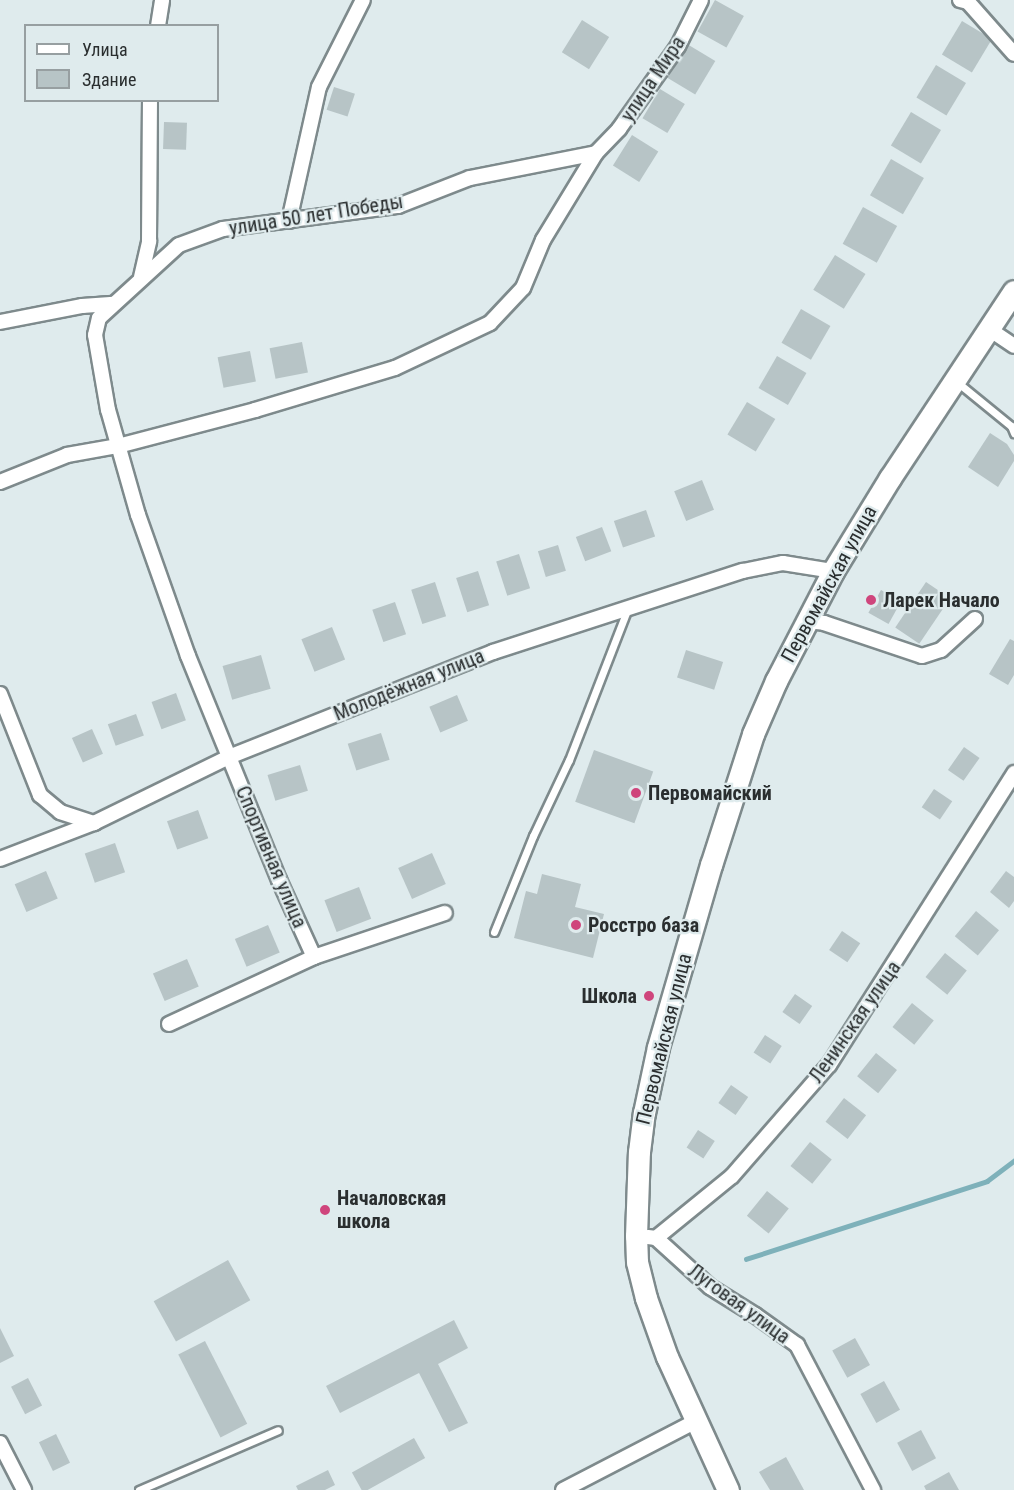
<!DOCTYPE html>
<html>
<head>
<meta charset="utf-8">
<style>
  body { margin:0 }
  #map { position:relative; width:1014px; height:1490px; overflow:hidden; background:#dfebed; font-family:"Roboto Condensed",sans-serif }
  div>[style] { position:absolute }
  [style*='--x'] { left:calc(var(--x)*1px); top:calc(var(--y)*1px); width:calc(var(--w)*1px); rotate:calc(var(--a)*1deg) }
  .stream>* { height:4.5px; margin:-2.25px; padding:0 2.25px; transform-origin:2.25px; border-radius:2.25px; background:#7eb1ba }
  .building>* { inset:0; background:#b7c4c6; transform-origin:0 0 }
  .roads { filter:drop-shadow(2px 0 #7e8a8c) drop-shadow(-2px 0 #7e8a8c) drop-shadow(0 2px #7e8a8c) drop-shadow(0 -2px #7e8a8c) }
  .service>* { height:7px; margin:-3.5px; padding:0 3.5px; transform-origin:3.5px; border-radius:3.5px; background:#fff }
  .minor>* { height:14px; margin:-7px; padding:0 7px; transform-origin:7px; border-radius:7px; background:#fff }
  .primary>* { height:21px; margin:-10.5px; padding:0 10.5px; transform-origin:10.5px; border-radius:10.5px; background:#fff }
  .dots>* { width:16px; height:16px; translate:-50% -50%; box-sizing:border-box; border:3px solid #dfebed; border-radius:50% }
  span { translate:-50% -50%; white-space:nowrap; text-align:center; line-height:1.15; -webkit-text-stroke:4.5px #dfebed; paint-order:stroke }
  .street-label { font-size:20px; color:#2a2e2f }
  .poi-label { font-size:20px; color:#2a2e2f; font-weight:700 }
  .left { translate:0 -50%; text-align:left }
  .right { translate:-100% -50%; text-align:right }
  .legend { position:absolute; left:24px; top:24px; width:195px; height:78px; box-sizing:border-box; background:#dfebed; border:2px solid #979fa1; margin:0; padding:8px 10px; list-style:none; font-size:18px; color:#2a2e2f }
  .legend li { display:flex; align-items:center; gap:12px; height:30px }
  .legend b { width:30px; border:2px solid #979fa1 }
</style>
</head>
<body>
<div id="map">
  <div class="stream">
    <div style="--x:746;--y:1259;--w:253;--a:-17.9"></div>
    <div style="--x:987;--y:1181;--w:34;--a:-37"></div>
  </div>
  <div class="building">
    <div style="left:715px;top:0;width:33px;height:36px;rotate:29deg"></div>
    <div style="left:582px;top:20px;width:32px;height:38px;rotate:32deg"></div>
    <div style="left:962px;top:21px;width:35px;height:39px;rotate:31deg"></div>
    <div style="left:687px;top:44px;width:33px;height:39px;rotate:31deg"></div>
    <div style="left:936px;top:65px;width:35px;height:38px;rotate:31deg"></div>
    <div style="left:334px;top:87px;width:22px;height:24px;rotate:18deg"></div>
    <div style="left:660px;top:89px;width:29px;height:34px;rotate:31deg"></div>
    <div style="left:911px;top:112px;width:35px;height:39px;rotate:31deg"></div>
    <div style="left:164px;top:122px;width:23px;height:27px;rotate:2deg"></div>
    <div style="left:632px;top:135px;width:31px;height:36px;rotate:32deg"></div>
    <div style="left:891px;top:159px;width:38px;height:42px;rotate:30deg"></div>
    <div style="left:863px;top:207px;width:39px;height:42px;rotate:29deg"></div>
    <div style="left:835px;top:255px;width:36px;height:41px;rotate:32deg"></div>
    <div style="left:801px;top:309px;width:34px;height:39px;rotate:30deg"></div>
    <div style="left:302px;top:342px;width:31px;height:33px;rotate:79deg"></div>
    <div style="left:250px;top:351px;width:31px;height:33px;rotate:79deg"></div>
    <div style="left:777px;top:356px;width:34px;height:37px;rotate:30deg"></div>
    <div style="left:747px;top:402px;width:33px;height:38px;rotate:31deg"></div>
    <div style="clip-path:polygon(990px 433px,1007px 444px,1014px 455px,1014px 461px,998px 487px,968px 467px)"></div>
    <div style="left:702px;top:480px;width:32px;height:30px;rotate:68deg"></div>
    <div style="left:646px;top:510px;width:28px;height:34px;rotate:71deg"></div>
    <div style="left:602px;top:527px;width:26px;height:28px;rotate:69deg"></div>
    <div style="left:558px;top:545px;width:27px;height:21px;rotate:73deg"></div>
    <div style="left:519px;top:554px;width:36px;height:24px;rotate:72deg"></div>
    <div style="left:478px;top:571px;width:36px;height:23px;rotate:72deg"></div>
    <div style="left:435px;top:582px;width:36px;height:25px;rotate:72deg"></div>
    <div style="left:926px;top:582px;width:29px;height:55px;rotate:34deg"></div>
    <div style="left:881px;top:590px;width:23px;height:26px;rotate:29deg"></div>
    <div style="left:395px;top:602px;width:34px;height:24px;rotate:71deg"></div>
    <div style="left:332px;top:627px;width:35px;height:33px;rotate:68deg"></div>
    <div style="clip-path:polygon(1010px 639px,1014px 641px,1014px 675px,1008px 685px,989px 674px)"></div>
    <div style="left:686px;top:650px;width:39px;height:29px;rotate:18deg"></div>
    <div style="left:261px;top:655px;width:35px;height:40px;rotate:74deg"></div>
    <div style="left:176px;top:693px;width:29px;height:26px;rotate:70deg"></div>
    <div style="left:457px;top:695px;width:28px;height:30px;rotate:67deg"></div>
    <div style="left:136px;top:714px;width:23px;height:30px;rotate:70deg"></div>
    <div style="left:92px;top:729px;width:27px;height:22px;rotate:66deg"></div>
    <div style="left:381px;top:733px;width:28px;height:35px;rotate:72deg"></div>
    <div style="left:964px;top:747px;width:19px;height:28px;rotate:35deg"></div>
    <div style="left:594px;top:750px;width:63px;height:55px;rotate:20deg"></div>
    <div style="left:300px;top:765px;width:27px;height:34px;rotate:73deg"></div>
    <div style="left:934px;top:789px;width:22px;height:22px;rotate:34deg"></div>
    <div style="left:198px;top:810px;width:30px;height:33px;rotate:70deg"></div>
    <div style="left:115px;top:843px;width:31px;height:32px;rotate:71deg"></div>
    <div style="left:432px;top:853px;width:34px;height:37px;rotate:66deg"></div>
    <div style="left:46px;top:871px;width:30px;height:34px;rotate:67deg"></div>
    <div style="clip-path:polygon(1006px 871px,1014px 877px,1014px 901px,1009px 908px,990px 892px)"></div>
    <div style="clip-path:polygon(542px 874px,581px 884px,575px 907px,604px 914px,593px 958px,514px 938px,526px 891px,537px 894px)"></div>
    <div style="left:359px;top:887px;width:34px;height:37px;rotate:69deg"></div>
    <div style="left:976px;top:911px;width:30px;height:33px;rotate:40deg"></div>
    <div style="left:268px;top:925px;width:30px;height:36px;rotate:67deg"></div>
    <div style="left:842px;top:931px;width:22px;height:23px;rotate:34deg"></div>
    <div style="left:945px;top:953px;width:28px;height:31px;rotate:39deg"></div>
    <div style="left:187px;top:959px;width:30px;height:37px;rotate:67deg"></div>
    <div style="left:795px;top:994px;width:21px;height:22px;rotate:35deg"></div>
    <div style="left:912px;top:1003px;width:28px;height:31px;rotate:39deg"></div>
    <div style="left:765px;top:1035px;width:20px;height:21px;rotate:33deg"></div>
    <div style="left:876px;top:1053px;width:27px;height:30px;rotate:39deg"></div>
    <div style="left:731px;top:1085px;width:21px;height:22px;rotate:35deg"></div>
    <div style="left:844px;top:1098px;width:28px;height:30px;rotate:38deg"></div>
    <div style="left:698px;top:1130px;width:20px;height:21px;rotate:33deg"></div>
    <div style="left:810px;top:1142px;width:28px;height:31px;rotate:39deg"></div>
    <div style="left:767px;top:1191px;width:28px;height:32px;rotate:39deg"></div>
    <div style="left:228px;top:1260px;width:46px;height:85px;rotate:61deg"></div>
    <div style="clip-path:polygon(454px 1320px,468px 1348px,438px 1364px,468px 1423px,449px 1432px,419px 1373px,340px 1413px,326px 1386px)"></div>
    <div style="clip-path:polygon(0 1328px,14px 1356px,0 1363px)"></div>
    <div style="left:855px;top:1338px;width:31px;height:26px;rotate:61deg"></div>
    <div style="left:205px;top:1341px;width:93px;height:30px;rotate:63deg"></div>
    <div style="left:28px;top:1378px;width:31px;height:19px;rotate:63deg"></div>
    <div style="left:884px;top:1381px;width:33px;height:27px;rotate:61deg"></div>
    <div style="left:921px;top:1430px;width:32px;height:27px;rotate:62deg"></div>
    <div style="left:56px;top:1434px;width:32px;height:19px;rotate:64deg"></div>
    <div style="left:414px;top:1438px;width:23px;height:71px;rotate:61deg"></div>
    <div style="clip-path:polygon(786px 1457px,804px 1490px,770px 1490px,759px 1472px)"></div>
    <div style="clip-path:polygon(328px 1470px,335px 1485px,325px 1490px,298px 1490px,296px 1486px)"></div>
    <div style="clip-path:polygon(949px 1472px,959px 1490px,926px 1490px,924px 1486px)"></div>
  </div>
  <div class="roads">
    <div class="service">
      <div style="--x:957;--y:382;--w:70;--a:39.2"></div>
      <div style="--x:1011;--y:426;--w:8;--a:67"></div>
      <div style="--x:494;--y:932;--w:104;--a:-67.9"></div>
      <div style="--x:533;--y:836;--w:84;--a:-64.7"></div>
      <div style="--x:569;--y:760;--w:163;--a:-68.8"></div>
      <div style="--x:139;--y:1490;--w:151;--a:-23.3"></div>
    </div>
    <div class="minor">
      <div style="--x:960;--y:0;--w:8;--a:14"></div>
      <div style="--x:968;--y:2;--w:69;--a:48.5"></div>
      <div style="--x:158;--y:26;--w:26;--a:-81"></div>
      <div style="--x:289;--y:221;--w:137;--a:-77.4"></div>
      <div style="--x:319;--y:87;--w:97;--a:-63.2"></div>
      <div style="--x:141;--y:277;--w:37;--a:-77"></div>
      <div style="--x:149;--y:241;--w:141;--a:-89.6"></div>
      <div style="--x:0;--y:322;--w:84;--a:-11"></div>
      <div style="--x:82;--y:306;--w:32;--a:-4"></div>
      <div style="--x:989;--y:329;--w:30;--a:34"></div>
      <div style="--x:0;--y:482;--w:72;--a:-21.9"></div>
      <div style="--x:67;--y:455;--w:52;--a:-10"></div>
      <div style="--x:118;--y:446;--w:142;--a:-14.7"></div>
      <div style="--x:255;--y:410;--w:146;--a:-16.7"></div>
      <div style="--x:395;--y:368;--w:105;--a:-25.3"></div>
      <div style="--x:490;--y:323;--w:48;--a:-46.7"></div>
      <div style="--x:523;--y:288;--w:52;--a:-67.4"></div>
      <div style="--x:543;--y:240;--w:102;--a:-58.7"></div>
      <div style="--x:596;--y:153;--w:33;--a:-46"></div>
      <div style="--x:619;--y:129;--w:102;--a:-54.6"></div>
      <div style="--x:678;--y:46;--w:51;--a:-63.4"></div>
      <div style="--x:806;--y:621;--w:18;--a:6"></div>
      <div style="--x:824;--y:623;--w:103;--a:18.6"></div>
      <div style="--x:922;--y:656;--w:20;--a:-18"></div>
      <div style="--x:941;--y:650;--w:46;--a:-42.4"></div>
      <div style="--x:0;--y:694;--w:109;--a:68.4"></div>
      <div style="--x:40;--y:795;--w:26;--a:40"></div>
      <div style="--x:60;--y:812;--w:36;--a:18"></div>
      <div style="--x:0;--y:859;--w:101;--a:-21"></div>
      <div style="--x:94;--y:823;--w:150;--a:-26.1"></div>
      <div style="--x:229;--y:757;--w:284;--a:-21.7"></div>
      <div style="--x:493;--y:652;--w:263;--a:-18"></div>
      <div style="--x:743;--y:571;--w:41;--a:-11.3"></div>
      <div style="--x:783;--y:563;--w:51;--a:9.1"></div>
      <div style="--x:314;--y:957;--w:85;--a:-114.4"></div>
      <div style="--x:279;--y:880;--w:242;--a:-112.1"></div>
      <div style="--x:188;--y:656;--w:150;--a:-109.5"></div>
      <div style="--x:138;--y:515;--w:109;--a:-105.9"></div>
      <div style="--x:108;--y:410;--w:76;--a:-99.8"></div>
      <div style="--x:95;--y:335;--w:17;--a:-77"></div>
      <div style="--x:99;--y:318;--w:108;--a:-42.4"></div>
      <div style="--x:179;--y:245;--w:47;--a:-20"></div>
      <div style="--x:223;--y:229;--w:177;--a:-7.5"></div>
      <div style="--x:398;--y:206;--w:77;--a:-21.3"></div>
      <div style="--x:470;--y:178;--w:128;--a:-11.2"></div>
      <div style="--x:169;--y:1024;--w:160;--a:-24.8"></div>
      <div style="--x:314;--y:957;--w:138;--a:-18.6"></div>
      <div style="--x:648;--y:1237;--w:8;--a:7"></div>
      <div style="--x:656;--y:1238;--w:73;--a:42.2"></div>
      <div style="--x:710;--y:1287;--w:53;--a:31.9"></div>
      <div style="--x:755;--y:1315;--w:52;--a:35.5"></div>
      <div style="--x:797;--y:1345;--w:164;--a:62.3"></div>
      <div style="--x:656;--y:1238;--w:98;--a:-39.2"></div>
      <div style="--x:732;--y:1176;--w:147;--a:-48.9"></div>
      <div style="--x:829;--y:1065;--w:346;--a:-57.6"></div>
      <div style="--x:0;--y:1443;--w:53;--a:62.9"></div>
      <div style="--x:563;--y:1490;--w:150;--a:-27.4"></div>
    </div>
    <div class="primary">
      <div style="--x:728;--y:1490;--w:146;--a:-114.6"></div>
      <div style="--x:667;--y:1357;--w:63;--a:-109.6"></div>
      <div style="--x:646;--y:1298;--w:37;--a:-104"></div>
      <div style="--x:637;--y:1262;--w:26;--a:-92"></div>
      <div style="--x:636;--y:1236;--w:84;--a:-88"></div>
      <div style="--x:639;--y:1152;--w:39;--a:-83"></div>
      <div style="--x:644;--y:1113;--w:67;--a:-78"></div>
      <div style="--x:658;--y:1047;--w:190;--a:-73.8"></div>
      <div style="--x:711;--y:865;--w:138;--a:-72.2"></div>
      <div style="--x:753;--y:734;--w:58;--a:-66.5"></div>
      <div style="--x:776;--y:681;--w:124;--a:-62.6"></div>
      <div style="--x:833;--y:571;--w:109;--a:-58.5"></div>
      <div style="--x:890;--y:478;--w:224;--a:-56.5"></div>
    </div>
  </div>
  <div class="dots">
    <div style="left:871px;top:600px;background:#cf457c"></div>
    <div style="left:636px;top:793px;background:#cf457c"></div>
    <div style="left:576px;top:925px;background:#cf457c"></div>
    <div style="left:649px;top:996px;background:#cf457c"></div>
    <div style="left:325px;top:1210px;background:#cf457c"></div>
  </div>
  <div class="street-label">
    <span style="left:653px;top:79px;rotate:-56deg">улица Мира</span>
    <span style="left:316px;top:215px;rotate:-9deg">улица 50 лет Победы</span>
    <span style="left:829px;top:584px;rotate:-61deg">Первомайская улица</span>
    <span style="left:409px;top:685px;rotate:-22deg">Молодёжная улица</span>
    <span style="left:271px;top:857px;rotate:67deg">Спортивная улица</span>
    <span style="left:855px;top:1022px;rotate:-55deg">Ленинская улица</span>
    <span style="left:664px;top:1039px;rotate:-76deg">Первомайская улица</span>
    <span style="left:739px;top:1304px;rotate:36deg">Луговая улица</span>
  </div>
  <div class="poi-label">
    <span class="left" style="left:883px;top:600px">Ларек Начало</span>
    <span class="left" style="left:648px;top:793px">Первомайский</span>
    <span class="left" style="left:588px;top:925px">Росстро база</span>
    <span class="right" style="left:637px;top:996px">Школа</span>
    <span class="left" style="left:337px;top:1210px">Началовская<br>школа</span>
  </div>
  <ul class="legend">
  <li><b style="height:8px;background:#fff"></b>Улица</li>
  <li><b style="height:16px;background:#b7c4c6"></b>Здание</li>
  </ul>
</div>
</body>
</html>
